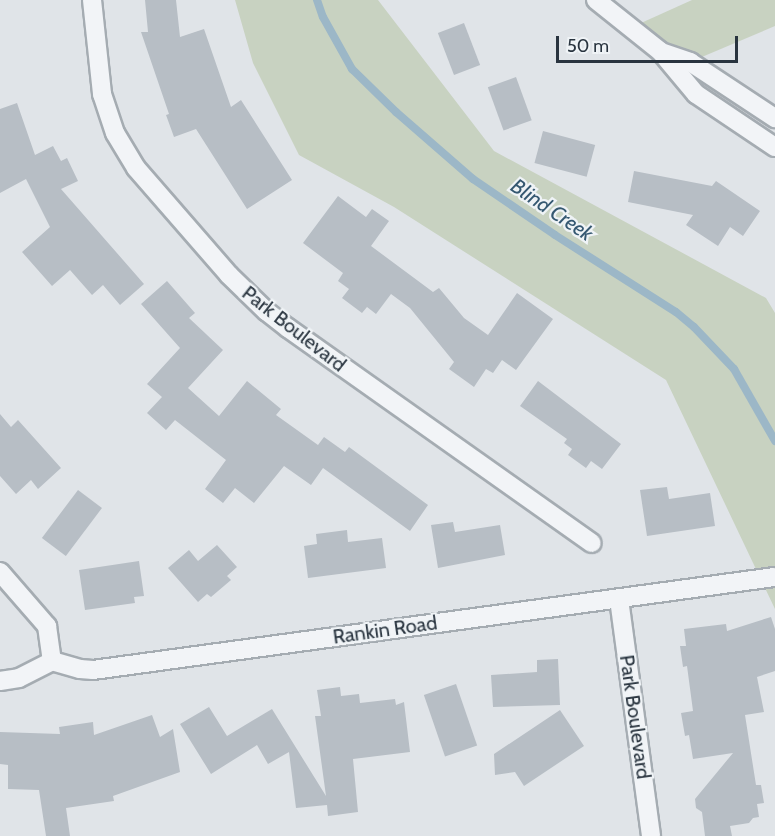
<!DOCTYPE html>
<html>
<head>
<meta charset="utf-8">
<style>
  body { margin:0 }
  #map { position:relative; width:775px; height:836px; overflow:hidden; background:#e0e4e8; font-family:Cabin,sans-serif }
  div>[style] { position:absolute }
  [style*='--x'] { left:calc(var(--x)*1px); top:calc(var(--y)*1px); width:calc(var(--w)*1px); rotate:calc(var(--a)*1deg) }
  .green>* { inset:0; background:#c8d2c1 }
  .stream>* { height:8px; margin:-4px; padding:0 4px; transform-origin:4px; border-radius:4px; background:#9cb7c7 }
  .building>* { inset:0; background:#b7bec5; transform-origin:0 0 }
  .roads { filter:drop-shadow(2px 0 #a5acb2) drop-shadow(-2px 0 #a5acb2) drop-shadow(0 2px #a5acb2) drop-shadow(0 -2px #a5acb2) }
  .street>* { height:18px; margin:-9px; padding:0 9px; transform-origin:9px; border-radius:9px; background:#f2f4f7 }
  span { translate:-50% -50%; white-space:nowrap; text-align:center; line-height:1.15; -webkit-text-stroke:4.5px #eff3f6; paint-order:stroke }
  .street-label { font-size:20px; color:#29343f }
  .water-label { font-size:21px; color:#355871; font-style:italic }
  .scale { position:absolute; left:556px; top:36px; width:182px; height:27px; box-sizing:border-box; border:3px solid #29343f; border-top:0; padding-left:8px; font-size:18px; line-height:21px; white-space:nowrap; color:#29343f; -webkit-text-stroke:4px #eff3f6; paint-order:stroke }
</style>
</head>
<body>
<div id="map">
  <div class="green">
    <div style="clip-path:polygon(235px 0,378px 0,494px 151px,766px 298px,775px 313px,775px 609px,666px 380px,394px 207px,299px 155px,253px 63px)"></div>
    <div style="clip-path:polygon(692px 0,775px 0,775px 26px,690px 62px,630px 28px)"></div>
  </div>
  <div class="stream">
    <div style="--x:317;--y:0;--w:18;--a:71"></div>
    <div style="--x:323;--y:17;--w:60;--a:60.9"></div>
    <div style="--x:352;--y:69;--w:62;--a:44.3"></div>
    <div style="--x:396;--y:112;--w:102;--a:41"></div>
    <div style="--x:473;--y:179;--w:99;--a:34.3"></div>
    <div style="--x:555;--y:235;--w:143;--a:32.5"></div>
    <div style="--x:676;--y:312;--w:23;--a:40"></div>
    <div style="--x:694;--y:327;--w:58;--a:46.4"></div>
    <div style="--x:734;--y:369;--w:83;--a:60.3"></div>
  </div>
  <div class="building">
    <div style="clip-path:polygon(145px 0,176px 0,180px 37px,204px 29px,231px 107px,241px 100px,292px 180px,247px 209px,196px 129px,174px 137px,166px 115px,169px 114px,141px 32px,148px 32px)"></div>
    <div style="left:464px;top:23px;width:45px;height:28px;rotate:69deg"></div>
    <div style="left:516px;top:77px;width:46px;height:30px;rotate:70deg"></div>
    <div style="clip-path:polygon(17px 103px,35px 155px,53px 146px,61px 161px,67px 158px,78px 181px,61px 189px,144px 284px,120px 305px,103px 285px,92px 295px,70px 270px,52px 286px,22px 252px,50px 227px,26px 179px,0 193px,0 109px)"></div>
    <div style="left:543px;top:131px;width:54px;height:33px;rotate:15deg"></div>
    <div style="clip-path:polygon(634px 171px,712px 186px,716px 181px,760px 211px,743px 236px,730px 227px,718px 246px,686px 225px,693px 215px,628px 202px)"></div>
    <div style="clip-path:polygon(338px 196px,366px 217px,372px 209px,389px 221px,371px 246px,433px 292px,439px 288px,464px 318px,488px 335px,517px 293px,553px 319px,516px 370px,502px 360px,493px 373px,486px 369px,474px 387px,449px 369px,454px 362px,410px 308px,391px 294px,376px 314px,367px 307px,362px 313px,342px 298px,349px 289px,338px 281px,343px 273px,303px 243px)"></div>
    <div style="clip-path:polygon(167px 281px,195px 313px,189px 318px,223px 350px,188px 388px,219px 416px,247px 381px,281px 409px,276px 415px,318px 445px,324px 437px,345px 452px,349px 447px,428px 505px,410px 531px,323px 468px,311px 485px,284px 466px,254px 503px,235px 488px,223px 503px,205px 489px,226px 460px,175px 420px,166px 430px,147px 413px,162px 397px,147px 384px,180px 348px,141px 304px)"></div>
    <div style="clip-path:polygon(538px 381px,621px 444px,602px 469px,591px 461px,586px 468px,568px 455px,572px 449px,564px 443px,567px 439px,520px 406px)"></div>
    <div style="clip-path:polygon(0 414px,11px 427px,18px 420px,61px 468px,38px 489px,31px 480px,16px 494px,0 476px)"></div>
    <div style="clip-path:polygon(667px 487px,669px 499px,710px 493px,715px 526px,647px 536px,640px 490px)"></div>
    <div style="left:78px;top:490px;width:30px;height:60px;rotate:37deg"></div>
    <div style="clip-path:polygon(453px 522px,455px 532px,500px 525px,505px 555px,438px 568px,431px 525px)"></div>
    <div style="clip-path:polygon(347px 530px,348px 542px,382px 538px,386px 568px,308px 578px,304px 546px,317px 544px,316px 534px)"></div>
    <div style="clip-path:polygon(217px 545px,237px 567px,227px 576px,231px 580px,211px 597px,207px 594px,198px 602px,168px 568px,189px 550px,198px 561px)"></div>
    <div style="clip-path:polygon(139px 561px,144px 596px,134px 597px,135px 603px,85px 610px,79px 570px)"></div>
    <div style="clip-path:polygon(771px 617px,775px 629px,775px 671px,757px 677px,764px 712px,745px 715px,756px 785px,761px 785px,764px 803px,757px 804px,759px 817px,753px 818px,749px 823px,730px 826px,732px 836px,705px 836px,702px 812px,696px 808px,695px 799px,733px 753px,693px 759px,689px 735px,685px 736px,681px 713px,693px 711px,687px 666px,683px 667px,680px 646px,686px 646px,684px 629px,726px 624px,727px 631px)"></div>
    <div style="clip-path:polygon(558px 659px,560px 705px,493px 707px,491px 675px,537px 672px,537px 660px)"></div>
    <div style="left:456px;top:684px;width:65px;height:34px;rotate:71deg"></div>
    <div style="clip-path:polygon(340px 687px,341px 696px,359px 694px,360px 703px,395px 699px,396px 705px,404px 702px,410px 752px,353px 759px,358px 812px,328px 816px,327px 805px,296px 808px,289px 752px,268px 764px,257px 745px,211px 774px,180px 724px,209px 707px,227px 736px,272px 709px,326px 796px,315px 716px,321px 716px,317px 690px)"></div>
    <div style="clip-path:polygon(560px 710px,584px 746px,524px 786px,515px 772px,495px 775px,494px 754px)"></div>
    <div style="clip-path:polygon(152px 715px,160px 737px,173px 729px,180px 772px,113px 796px,114px 801px,66px 808px,70px 836px,46px 836px,39px 790px,8px 789px,8px 765px,0 764px,0 732px,60px 734px,59px 727px,93px 722px,94px 735px)"></div>
  </div>
  <div class="roads">
    <div class="street">
      <div style="--x:92;--y:0;--w:95;--a:83.9"></div>
      <div style="--x:102;--y:94;--w:41;--a:71.6"></div>
      <div style="--x:115;--y:133;--w:41;--a:59"></div>
      <div style="--x:136;--y:168;--w:142;--a:49"></div>
      <div style="--x:229;--y:275;--w:52;--a:44.2"></div>
      <div style="--x:266;--y:311;--w:28;--a:38"></div>
      <div style="--x:288;--y:328;--w:372;--a:35.3"></div>
      <div style="--x:596;--y:0;--w:82;--a:38.6"></div>
      <div style="--x:660;--y:51;--w:56;--a:50.1"></div>
      <div style="--x:696;--y:94;--w:95;--a:33.9"></div>
      <div style="--x:664;--y:53;--w:28;--a:19"></div>
      <div style="--x:690;--y:62;--w:102;--a:33.4"></div>
      <div style="--x:0;--y:572;--w:72;--a:49"></div>
      <div style="--x:47;--y:626;--w:35;--a:82"></div>
      <div style="--x:619;--y:599;--w:239;--a:82.3"></div>
      <div style="--x:0;--y:681;--w:19;--a:-9"></div>
      <div style="--x:19;--y:678;--w:37;--a:-27"></div>
      <div style="--x:52;--y:661;--w:29;--a:16"></div>
      <div style="--x:80;--y:669;--w:13;--a:4"></div>
      <div style="--x:93;--y:670;--w:688;--a:-7.77"></div>
    </div>
  </div>
  <div class="street-label">
    <span style="left:294px;top:329px;rotate:38deg">Park Boulevard</span>
    <span style="left:385px;top:630px;rotate:-8deg">Rankin Road</span>
    <span style="left:635px;top:717px;rotate:82deg">Park Boulevard</span>
  </div>
  <div class="water-label">
    <span style="left:552px;top:210px;rotate:34deg">Blind Creek</span>
  </div>
  <div class="scale">50 m</div>
</div>
</body>
</html>
